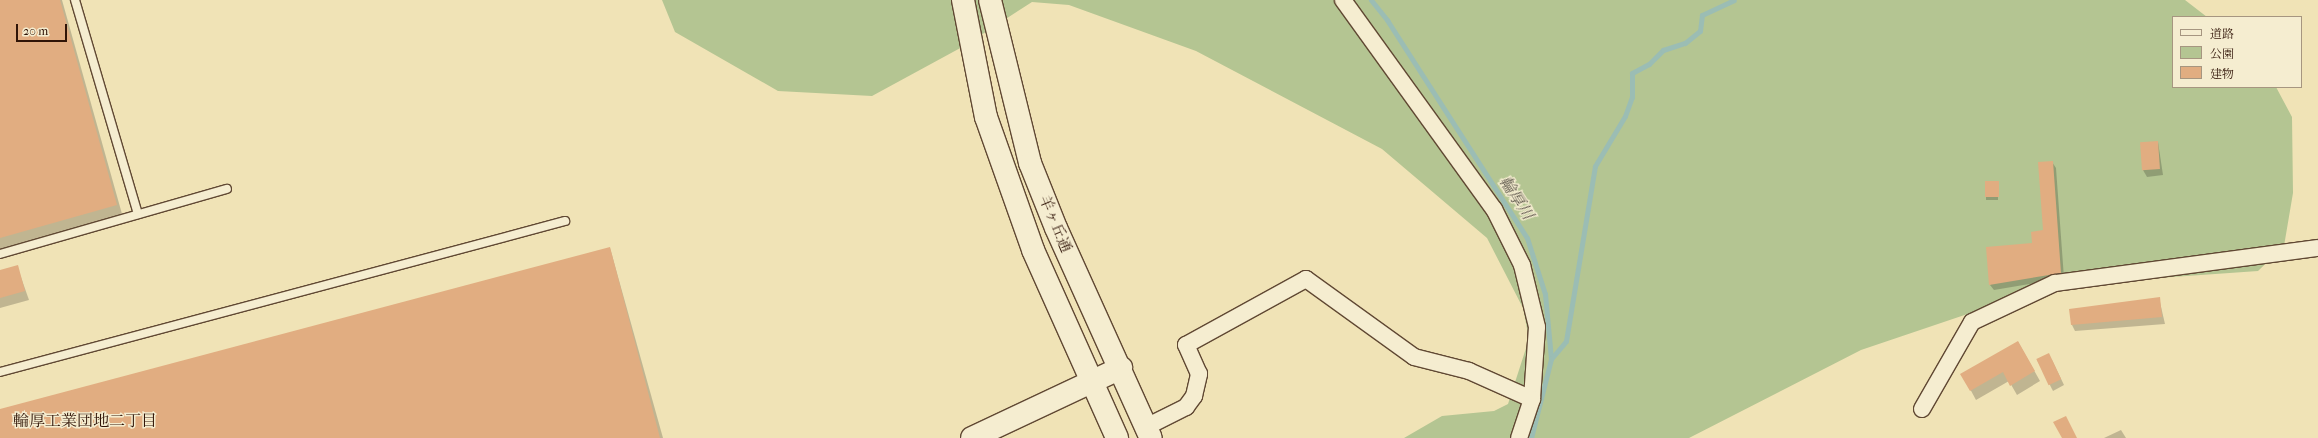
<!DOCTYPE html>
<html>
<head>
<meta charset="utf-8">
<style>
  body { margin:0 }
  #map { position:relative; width:2318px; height:438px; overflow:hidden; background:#f0e3b6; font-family:"IM FELL French Canon","Noto Serif JP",serif }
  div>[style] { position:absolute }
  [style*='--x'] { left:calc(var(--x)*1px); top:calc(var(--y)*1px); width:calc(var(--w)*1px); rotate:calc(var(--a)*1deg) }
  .green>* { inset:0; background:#b4c592 }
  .shadow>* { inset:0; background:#0003; transform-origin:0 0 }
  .stream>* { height:5px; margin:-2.5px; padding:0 2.5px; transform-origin:2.5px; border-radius:2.5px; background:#9bbdb4 }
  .building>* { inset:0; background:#e1ad81; transform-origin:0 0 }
  .roads { filter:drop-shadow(1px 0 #604833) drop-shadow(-1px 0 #604833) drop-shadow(0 1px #604833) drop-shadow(0 -1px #604833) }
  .lane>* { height:8px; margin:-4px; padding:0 4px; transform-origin:4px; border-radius:4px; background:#f5edd0 }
  .street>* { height:16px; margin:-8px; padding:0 8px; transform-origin:8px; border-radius:8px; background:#f5edd0 }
  .secondary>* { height:22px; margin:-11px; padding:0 11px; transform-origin:11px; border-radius:11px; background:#f5edd0 }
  span { translate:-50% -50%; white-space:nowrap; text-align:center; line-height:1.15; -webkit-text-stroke:3px #f5edd0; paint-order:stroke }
  .street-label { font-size:15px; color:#301407 }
  .water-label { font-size:16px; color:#554f44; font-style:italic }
  .neighbourhood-label { font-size:16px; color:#301407 }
  .legend { position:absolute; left:2172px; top:16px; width:130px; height:72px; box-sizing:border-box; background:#f5edd0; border:1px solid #a69680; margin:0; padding:5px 7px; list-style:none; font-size:12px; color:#301407 }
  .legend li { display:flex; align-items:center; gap:8px; height:20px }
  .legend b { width:20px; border:1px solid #a69680 }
  .scale { position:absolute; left:16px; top:24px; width:51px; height:18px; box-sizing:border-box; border:2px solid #301407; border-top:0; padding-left:5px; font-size:12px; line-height:14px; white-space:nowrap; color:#301407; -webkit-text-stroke:3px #f5edd0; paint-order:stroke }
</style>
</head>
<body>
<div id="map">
  <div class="green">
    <div style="clip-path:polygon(662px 0,2185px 0,2207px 17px,2173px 17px,2173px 87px,2276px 87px,2292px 117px,2293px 193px,2284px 246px,2258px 271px,2101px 282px,2006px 301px,1861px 350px,1689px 438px,1404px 438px,1442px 416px,1494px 411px,1508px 404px,1529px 339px,1523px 308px,1487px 238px,1382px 149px,1196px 51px,1069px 5px,1032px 2px,964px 46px,872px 96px,778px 91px,675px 32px)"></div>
  </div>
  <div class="shadow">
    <div style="clip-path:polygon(8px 0,62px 0,122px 214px,0 249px,0 2px)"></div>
    <div style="clip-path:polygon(2158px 142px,2163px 175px,2147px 177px,2143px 170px)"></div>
    <div style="clip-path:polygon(2052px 162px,2056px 168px,2064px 278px,1994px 290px,1990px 285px,2044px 231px)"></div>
    <div style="left:1986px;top:182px;width:12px;height:18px"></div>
    <div style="clip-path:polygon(610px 248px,663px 438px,0 438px,0 410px)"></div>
    <div style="clip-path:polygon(17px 266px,29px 300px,0 308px,0 271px)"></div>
    <div style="clip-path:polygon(2159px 298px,2165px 324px,2075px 331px,2072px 325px,2070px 310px)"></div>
    <div style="clip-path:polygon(2018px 342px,2040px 381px,2017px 395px,2009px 381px,1976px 400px,1962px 374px)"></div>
    <div style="clip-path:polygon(2037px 360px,2052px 360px,2064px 385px,2053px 391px)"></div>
    <div style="clip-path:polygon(2121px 430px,2126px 438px,2104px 438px)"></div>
  </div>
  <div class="stream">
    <div style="--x:1371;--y:0;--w:26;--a:51"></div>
    <div style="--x:1387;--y:20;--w:259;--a:57.3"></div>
    <div style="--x:1527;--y:238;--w:59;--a:72.2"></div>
    <div style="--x:1545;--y:294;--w:65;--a:84.7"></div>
    <div style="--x:1551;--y:359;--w:81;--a:104.2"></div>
    <div style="--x:1551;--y:359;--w:23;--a:-50"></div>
    <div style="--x:1566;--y:341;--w:177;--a:-80.6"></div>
    <div style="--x:1595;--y:166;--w:58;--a:-59"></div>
    <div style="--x:1625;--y:116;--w:20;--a:-70"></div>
    <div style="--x:1632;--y:97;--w:24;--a:-90"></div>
    <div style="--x:1632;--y:73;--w:19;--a:-28"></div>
    <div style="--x:1649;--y:64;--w:20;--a:-45"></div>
    <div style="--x:1663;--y:50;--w:23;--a:-18"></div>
    <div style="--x:1685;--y:43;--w:19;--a:-39"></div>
    <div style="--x:1700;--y:31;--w:16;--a:-83"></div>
    <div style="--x:1702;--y:15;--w:35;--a:-25"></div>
  </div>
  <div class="building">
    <div style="clip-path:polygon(0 0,60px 0,117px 205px,0 238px)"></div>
    <div style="left:2158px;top:141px;width:28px;height:18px;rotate:86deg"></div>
    <div style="clip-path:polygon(2053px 161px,2061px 273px,1989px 285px,1986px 247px,2032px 243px,2031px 232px,2043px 230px,2038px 162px)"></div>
    <div style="left:1985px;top:181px;width:14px;height:16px"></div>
    <div style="clip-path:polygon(610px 247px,660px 438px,0 438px,0 409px)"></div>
    <div style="clip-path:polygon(18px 265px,25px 291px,0 298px,0 270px)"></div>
    <div style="clip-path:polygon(2160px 297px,2162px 317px,2071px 325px,2069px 309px)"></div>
    <div style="clip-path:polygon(2018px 341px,2035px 371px,2010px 386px,2003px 372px,1970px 391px,1960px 374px)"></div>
    <div style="left:2049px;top:353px;width:29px;height:14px;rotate:65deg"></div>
    <div style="clip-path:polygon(2066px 416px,2077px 438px,2062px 438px,2053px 422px)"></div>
  </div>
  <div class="roads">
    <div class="lane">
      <div style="--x:75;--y:0;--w:223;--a:73.6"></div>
      <div style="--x:0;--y:254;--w:236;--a:-16"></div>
      <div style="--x:0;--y:372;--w:585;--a:-14.96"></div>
    </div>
    <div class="street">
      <div style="--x:1343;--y:0;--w:258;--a:54.2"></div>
      <div style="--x:1494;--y:209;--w:63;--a:63.4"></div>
      <div style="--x:1522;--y:265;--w:64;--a:76.4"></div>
      <div style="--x:1537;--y:327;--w:72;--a:94"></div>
      <div style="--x:1532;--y:399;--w:41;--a:108.4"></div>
      <div style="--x:1922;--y:409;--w:100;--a:-60.1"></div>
      <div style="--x:1972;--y:322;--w:92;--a:-25.2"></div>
      <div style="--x:2055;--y:283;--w:265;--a:-7.6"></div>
      <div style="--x:1146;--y:427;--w:45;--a:-26.6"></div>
      <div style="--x:1186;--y:407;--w:14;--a:-54"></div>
      <div style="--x:1194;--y:396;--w:23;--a:-77"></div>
      <div style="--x:1199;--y:374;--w:32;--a:-114"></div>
      <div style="--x:1186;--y:345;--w:137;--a:-28.8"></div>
      <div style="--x:1306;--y:279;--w:133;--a:35.8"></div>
      <div style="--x:1414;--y:357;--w:57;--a:14.3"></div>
      <div style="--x:1469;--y:371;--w:69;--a:24"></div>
    </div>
    <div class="secondary">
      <div style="--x:963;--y:0;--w:119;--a:78.9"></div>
      <div style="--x:986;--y:117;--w:141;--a:70.5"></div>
      <div style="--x:1033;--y:250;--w:206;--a:65.9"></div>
      <div style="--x:990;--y:0;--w:168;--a:76.2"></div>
      <div style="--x:1030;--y:163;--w:70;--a:68.2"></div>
      <div style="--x:1056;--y:228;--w:230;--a:65.7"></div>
      <div style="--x:972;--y:438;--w:165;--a:-25.2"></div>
    </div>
  </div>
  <div class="street-label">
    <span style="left:1055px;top:224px;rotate:67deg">羊ヶ丘通</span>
  </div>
  <div class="water-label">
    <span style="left:1516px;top:198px;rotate:57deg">輪厚川</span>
  </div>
  <div class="neighbourhood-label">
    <span style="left:85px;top:421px">輪厚工業団地二丁目</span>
  </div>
  <ul class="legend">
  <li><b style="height:5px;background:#f5edd0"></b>道路</li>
  <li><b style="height:11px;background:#b4c592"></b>公園</li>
  <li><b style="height:11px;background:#e1ad81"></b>建物</li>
  </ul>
  <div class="scale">20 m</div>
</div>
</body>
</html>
